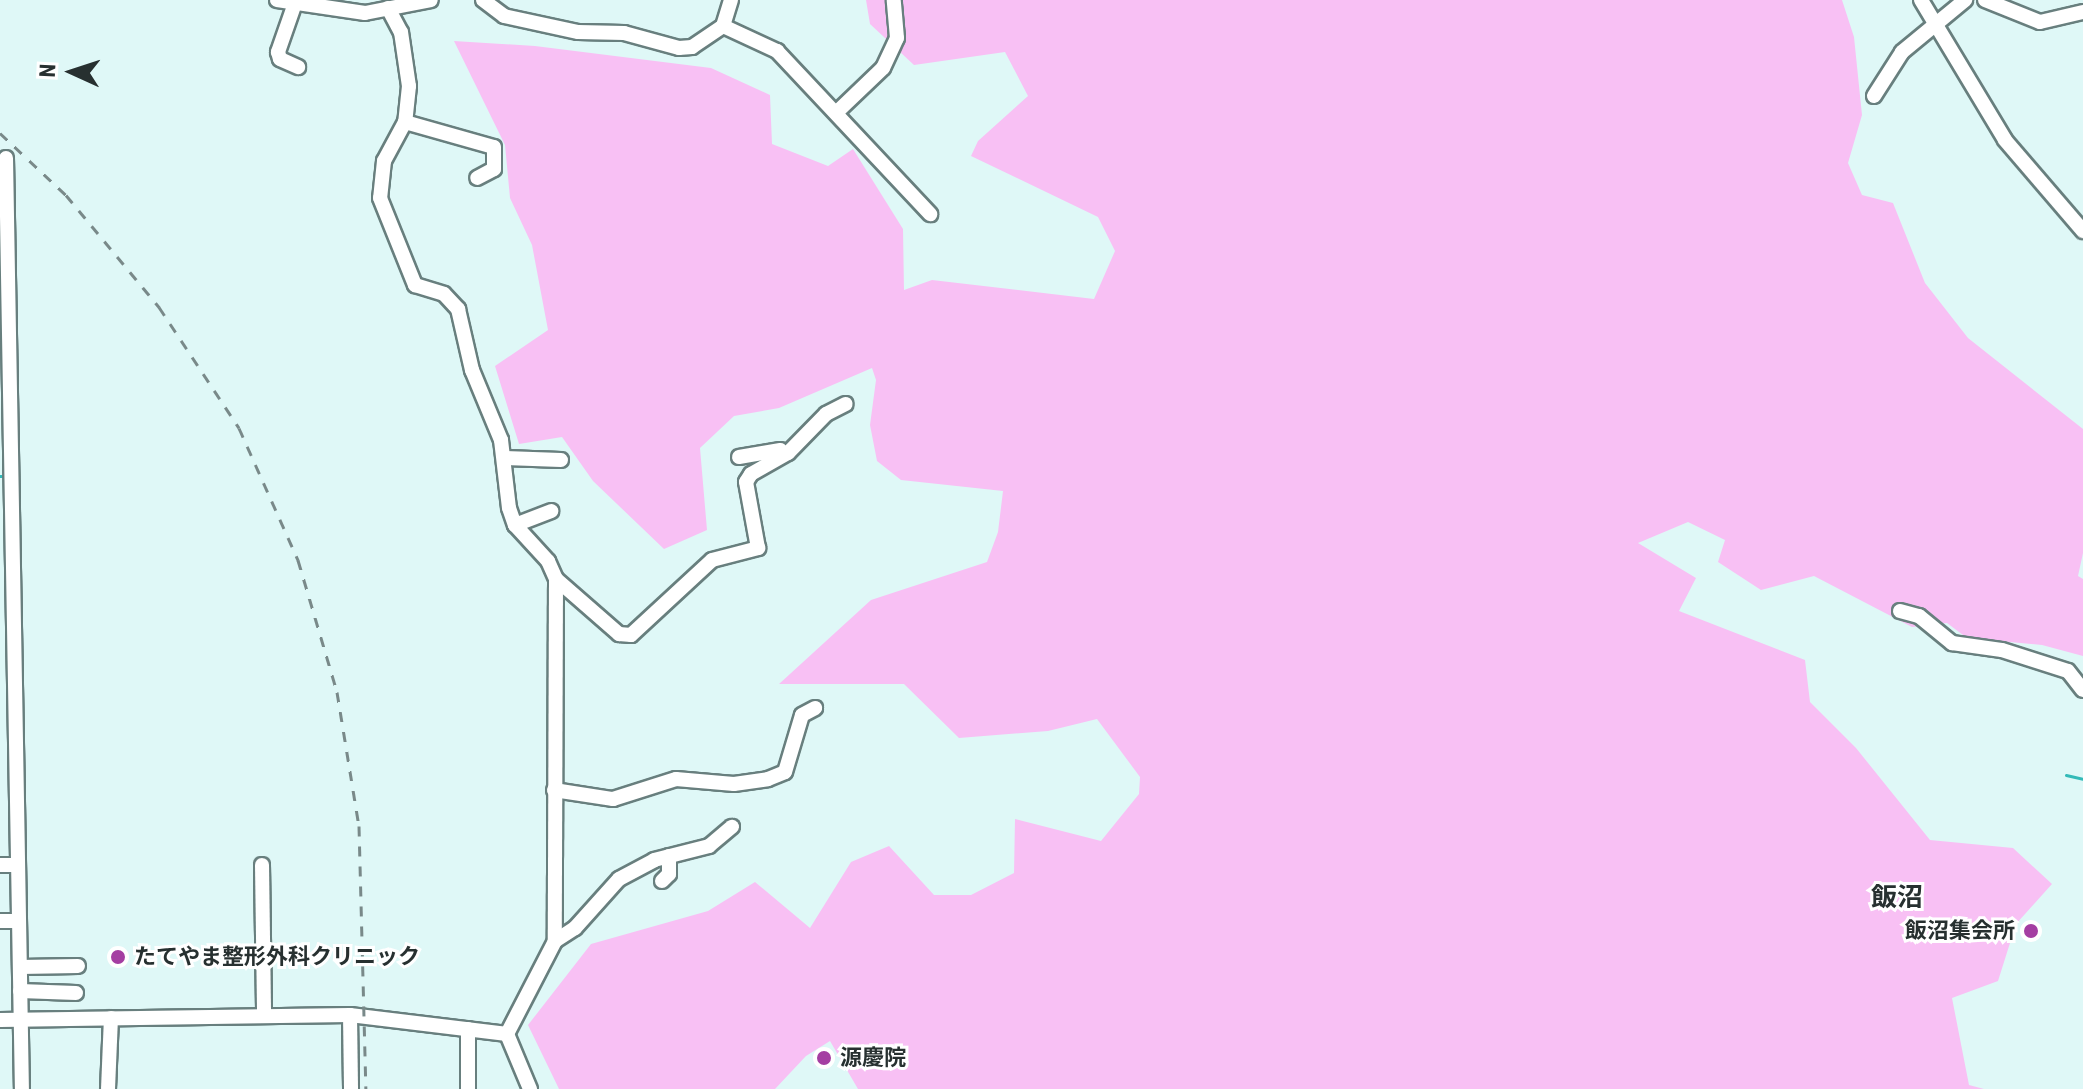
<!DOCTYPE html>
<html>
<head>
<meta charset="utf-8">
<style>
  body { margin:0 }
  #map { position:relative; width:2083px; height:1089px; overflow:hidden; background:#dff8f7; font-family:"Roboto Condensed","Noto Sans JP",sans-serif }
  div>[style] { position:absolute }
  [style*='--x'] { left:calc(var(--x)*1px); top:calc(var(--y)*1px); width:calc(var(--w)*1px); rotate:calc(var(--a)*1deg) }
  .green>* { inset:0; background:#f8c0f4 }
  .stream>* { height:3px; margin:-1.5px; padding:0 1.5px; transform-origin:1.5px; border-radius:1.5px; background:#33bab8 }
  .roads { filter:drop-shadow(2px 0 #687f7e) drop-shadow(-2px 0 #687f7e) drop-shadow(0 2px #687f7e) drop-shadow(0 -2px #687f7e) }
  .minor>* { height:14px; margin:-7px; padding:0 7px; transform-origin:7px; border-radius:7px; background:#fff }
  .rail>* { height:3px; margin-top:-1.5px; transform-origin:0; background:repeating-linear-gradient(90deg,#798989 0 10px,transparent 0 20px) }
  .dots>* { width:22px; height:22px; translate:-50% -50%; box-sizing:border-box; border:4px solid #fff; border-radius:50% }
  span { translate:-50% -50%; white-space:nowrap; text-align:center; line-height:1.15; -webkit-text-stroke:6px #fff; paint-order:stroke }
  .poi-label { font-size:22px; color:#273030; font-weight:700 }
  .right { translate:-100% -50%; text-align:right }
  .left { translate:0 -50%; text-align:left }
  .quarter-label { font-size:26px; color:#273030; font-weight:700 }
  .north { position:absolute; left:32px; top:32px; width:80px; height:80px; -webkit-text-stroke:6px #fff; paint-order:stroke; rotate:273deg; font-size:22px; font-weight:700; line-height:32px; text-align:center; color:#273030 }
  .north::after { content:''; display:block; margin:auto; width:28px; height:36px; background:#273030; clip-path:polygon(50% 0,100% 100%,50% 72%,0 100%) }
</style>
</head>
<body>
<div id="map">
  <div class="green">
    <div style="clip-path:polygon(866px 0,1842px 0,1854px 37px,1862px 115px,1848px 163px,1862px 195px,1893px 203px,1925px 283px,1968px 338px,2083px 429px,2083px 553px,2078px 576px,2083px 579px,2083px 656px,2042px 645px,1967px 638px,1947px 623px,1912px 627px,1814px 576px,1761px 590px,1718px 562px,1725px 540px,1688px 522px,1638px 543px,1696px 578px,1679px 611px,1805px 660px,1810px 702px,1856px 748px,1930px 840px,2013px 848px,2052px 884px,2016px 924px,1998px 981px,1952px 998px,1969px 1085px,1984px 1089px,858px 1089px,830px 1041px,806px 1056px,775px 1089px,559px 1089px,528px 1025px,591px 944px,708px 911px,755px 882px,810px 928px,851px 862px,889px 846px,934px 895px,971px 895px,1014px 873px,1015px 819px,1101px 841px,1139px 794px,1140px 777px,1097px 719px,1048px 731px,959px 738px,904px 684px,779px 684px,871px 600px,987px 562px,998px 532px,1003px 491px,901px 480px,877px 461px,870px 425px,876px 380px,872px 368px,779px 408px,734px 416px,700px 448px,707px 530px,664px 549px,593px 481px,562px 437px,519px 444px,495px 366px,548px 330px,532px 245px,510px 198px,505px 145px,454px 41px,535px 46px,711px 68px,770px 95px,772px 144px,828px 166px,853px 149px,903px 229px,904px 290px,932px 280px,1094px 299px,1115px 251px,1098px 217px,971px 156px,978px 141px,1028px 96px,1005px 52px,914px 65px,870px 24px)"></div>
  </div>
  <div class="stream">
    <div style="--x:0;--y:476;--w:3;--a:0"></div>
    <div style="--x:2066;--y:775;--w:17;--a:13"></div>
  </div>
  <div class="roads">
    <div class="minor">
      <div style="--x:277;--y:0;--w:89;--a:8.4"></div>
      <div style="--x:365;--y:13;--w:67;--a:-11.1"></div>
      <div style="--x:483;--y:0;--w:26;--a:37"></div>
      <div style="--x:504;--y:16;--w:76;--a:12.2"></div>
      <div style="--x:578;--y:32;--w:46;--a:1.2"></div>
      <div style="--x:624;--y:33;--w:57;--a:15.3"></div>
      <div style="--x:679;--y:48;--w:13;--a:-4"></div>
      <div style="--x:692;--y:47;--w:37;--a:-34"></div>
      <div style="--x:723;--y:26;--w:27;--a:-73"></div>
      <div style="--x:1921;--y:0;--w:163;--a:59"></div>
      <div style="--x:2005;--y:140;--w:120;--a:49.4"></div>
      <div style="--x:1985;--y:0;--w:59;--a:21.8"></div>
      <div style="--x:2040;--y:22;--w:44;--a:-13.1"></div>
      <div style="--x:294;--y:6;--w:49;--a:109.2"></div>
      <div style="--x:278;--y:52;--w:7;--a:74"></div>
      <div style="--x:280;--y:59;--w:20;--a:24"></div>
      <div style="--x:388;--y:8;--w:27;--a:62"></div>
      <div style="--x:401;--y:32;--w:55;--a:81.6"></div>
      <div style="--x:409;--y:86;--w:36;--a:96"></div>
      <div style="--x:405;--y:122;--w:44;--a:118.3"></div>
      <div style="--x:384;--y:161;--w:37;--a:96"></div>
      <div style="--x:380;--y:198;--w:94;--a:68.1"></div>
      <div style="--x:415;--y:285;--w:30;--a:17"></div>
      <div style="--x:444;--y:294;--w:21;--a:47"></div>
      <div style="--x:458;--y:309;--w:63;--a:77.1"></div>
      <div style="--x:472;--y:370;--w:76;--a:67.5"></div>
      <div style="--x:501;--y:440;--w:68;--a:83.3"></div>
      <div style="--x:509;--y:508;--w:18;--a:71"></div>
      <div style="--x:515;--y:525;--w:49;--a:47.5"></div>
      <div style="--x:548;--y:561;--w:20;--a:66"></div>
      <div style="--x:556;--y:579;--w:362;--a:90.2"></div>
      <div style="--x:555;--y:941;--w:105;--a:117.3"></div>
      <div style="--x:507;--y:1034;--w:60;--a:67.3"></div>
      <div style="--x:723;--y:26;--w:60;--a:24.8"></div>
      <div style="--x:777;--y:51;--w:224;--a:46.8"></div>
      <div style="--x:1874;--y:96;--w:52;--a:-57.5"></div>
      <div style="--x:1902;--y:52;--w:82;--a:-39.5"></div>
      <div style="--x:838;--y:111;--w:62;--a:-43.7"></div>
      <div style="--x:883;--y:68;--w:33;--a:-65"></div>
      <div style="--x:897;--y:38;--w:38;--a:-95"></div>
      <div style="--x:405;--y:122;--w:92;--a:15.7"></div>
      <div style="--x:494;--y:147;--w:22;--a:90"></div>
      <div style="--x:494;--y:169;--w:19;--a:152"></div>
      <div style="--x:6;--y:158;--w:931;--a:89.02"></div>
      <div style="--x:739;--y:457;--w:42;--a:-9.7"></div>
      <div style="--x:505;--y:458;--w:56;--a:2"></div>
      <div style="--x:515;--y:525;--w:39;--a:-21"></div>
      <div style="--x:556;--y:579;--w:84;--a:41.1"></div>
      <div style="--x:619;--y:634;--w:12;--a:5"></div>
      <div style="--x:631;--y:635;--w:110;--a:-42.8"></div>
      <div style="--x:712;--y:560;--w:48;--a:-14.6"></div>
      <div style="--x:758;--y:548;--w:67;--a:-100.3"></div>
      <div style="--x:746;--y:482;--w:9;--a:-58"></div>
      <div style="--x:751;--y:474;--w:43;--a:-29.6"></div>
      <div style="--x:788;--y:453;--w:54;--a:-45.7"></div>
      <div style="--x:826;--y:414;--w:22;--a:-27"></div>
      <div style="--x:1900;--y:611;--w:20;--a:15"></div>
      <div style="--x:1919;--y:616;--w:43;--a:39.3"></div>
      <div style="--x:1952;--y:643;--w:50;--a:8"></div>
      <div style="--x:2002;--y:650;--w:69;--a:17.7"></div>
      <div style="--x:2068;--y:671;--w:24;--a:52"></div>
      <div style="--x:554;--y:790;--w:60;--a:8.7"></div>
      <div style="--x:613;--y:799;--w:66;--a:-17.6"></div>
      <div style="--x:676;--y:779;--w:58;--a:4.9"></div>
      <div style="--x:734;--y:784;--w:34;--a:-8"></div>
      <div style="--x:768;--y:779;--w:18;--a:-22"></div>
      <div style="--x:785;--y:772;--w:59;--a:-73.4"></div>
      <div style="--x:802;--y:715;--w:15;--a:-28"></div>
      <div style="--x:0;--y:865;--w:18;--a:0"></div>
      <div style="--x:262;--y:865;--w:149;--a:89.2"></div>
      <div style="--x:662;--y:881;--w:10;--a:-45"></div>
      <div style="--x:669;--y:874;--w:18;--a:-90"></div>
      <div style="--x:0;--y:921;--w:19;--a:0"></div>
      <div style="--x:555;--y:941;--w:24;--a:-33"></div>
      <div style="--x:575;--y:928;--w:66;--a:-48.1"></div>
      <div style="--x:619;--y:879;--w:40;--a:-28"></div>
      <div style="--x:654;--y:860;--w:57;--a:-14.3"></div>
      <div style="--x:709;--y:846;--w:30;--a:-40"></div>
      <div style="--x:20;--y:967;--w:58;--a:-1"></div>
      <div style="--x:20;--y:991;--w:56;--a:2"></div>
      <div style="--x:350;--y:1015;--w:74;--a:89.2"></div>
      <div style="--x:0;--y:1020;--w:350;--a:-0.8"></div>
      <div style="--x:350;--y:1015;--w:158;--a:6.9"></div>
      <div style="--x:468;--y:1029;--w:60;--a:90"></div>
      <div style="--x:108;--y:1089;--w:71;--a:-87.6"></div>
    </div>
  </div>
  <div class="rail">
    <div style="--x:0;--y:133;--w:91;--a:43.2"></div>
    <div style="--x:66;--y:195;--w:146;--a:50.3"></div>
    <div style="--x:159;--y:307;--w:145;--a:56.5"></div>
    <div style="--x:239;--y:428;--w:145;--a:65.9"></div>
    <div style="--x:298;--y:560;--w:138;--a:73.5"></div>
    <div style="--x:337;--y:692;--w:136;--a:80.7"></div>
    <div style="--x:359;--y:826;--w:263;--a:88.5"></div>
  </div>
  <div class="dots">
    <div style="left:2031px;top:931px;background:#a43ea2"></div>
    <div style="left:118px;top:957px;background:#a43ea2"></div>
    <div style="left:824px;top:1058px;background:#a43ea2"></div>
  </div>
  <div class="poi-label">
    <span class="right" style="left:2015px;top:931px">飯沼集会所</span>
    <span class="left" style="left:134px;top:957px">たてやま整形外科クリニック</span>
    <span class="left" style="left:840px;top:1058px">源慶院</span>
  </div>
  <div class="quarter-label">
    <span style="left:1897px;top:898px">飯沼</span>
  </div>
  <div class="north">N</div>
</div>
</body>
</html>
